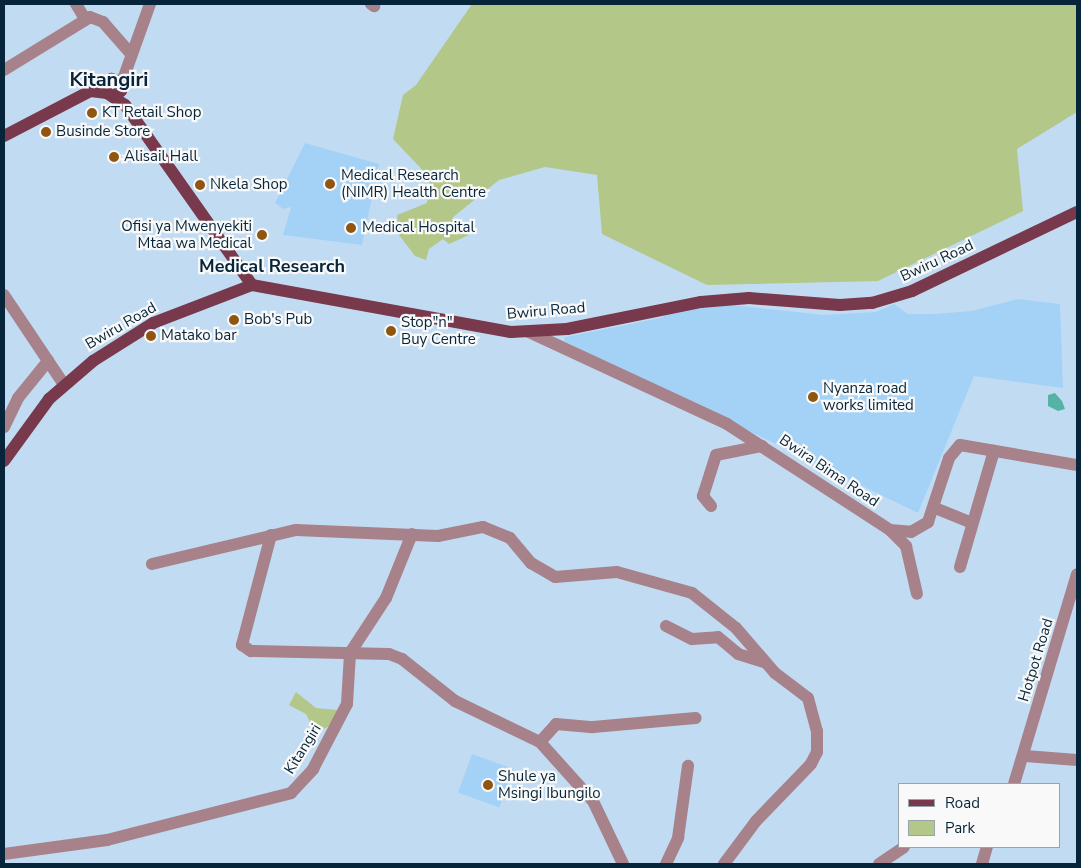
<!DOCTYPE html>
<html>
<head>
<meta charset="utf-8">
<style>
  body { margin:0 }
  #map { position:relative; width:1081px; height:868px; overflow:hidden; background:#c1dcf2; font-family:"Nunito Sans",sans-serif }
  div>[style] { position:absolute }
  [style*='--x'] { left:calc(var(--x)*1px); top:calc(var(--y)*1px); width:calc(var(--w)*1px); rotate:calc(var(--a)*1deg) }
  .built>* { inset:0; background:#a4d2f6; transform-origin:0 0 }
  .green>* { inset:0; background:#b3c788 }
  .water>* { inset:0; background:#55b3a6 }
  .minor>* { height:12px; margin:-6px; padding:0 6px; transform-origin:6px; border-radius:6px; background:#a7828a }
  .major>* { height:12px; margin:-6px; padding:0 6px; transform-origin:6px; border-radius:6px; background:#78394c }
  .dots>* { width:14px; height:14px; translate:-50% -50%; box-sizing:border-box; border:2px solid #f9f9f9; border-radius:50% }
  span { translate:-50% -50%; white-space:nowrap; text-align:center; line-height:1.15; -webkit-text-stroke:4.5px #f9f9f9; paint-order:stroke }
  .poi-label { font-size:15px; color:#06253a }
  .left { translate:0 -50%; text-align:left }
  .right { translate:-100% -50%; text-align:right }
  .street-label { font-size:15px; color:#06253a }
  .quarter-label { font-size:18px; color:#06253a; font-weight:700 }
  .district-label { font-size:20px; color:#06253a; font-weight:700 }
  .frame { position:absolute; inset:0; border:5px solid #06253a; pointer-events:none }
  .legend { position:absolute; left:898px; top:783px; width:162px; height:65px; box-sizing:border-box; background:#f9f9f9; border:1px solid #98a4ad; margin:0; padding:6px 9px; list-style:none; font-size:15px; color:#06253a }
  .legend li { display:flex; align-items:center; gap:10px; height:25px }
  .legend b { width:25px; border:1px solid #98a4ad }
</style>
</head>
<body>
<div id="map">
  <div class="built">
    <div style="clip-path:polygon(305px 143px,379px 164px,362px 245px,283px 235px,291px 207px,283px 209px,275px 203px)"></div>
    <div style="clip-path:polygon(1018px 299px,1060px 304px,1063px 388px,974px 376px,918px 513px,564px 341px,565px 337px,661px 318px,673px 311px,732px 305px,824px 315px,876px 312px,894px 304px,908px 314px,934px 314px,971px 311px)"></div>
    <div style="left:472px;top:754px;width:44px;height:41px;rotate:20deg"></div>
  </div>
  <div class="green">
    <div style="clip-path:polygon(472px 4px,1077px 4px,1077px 112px,1017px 149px,1023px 211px,878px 281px,707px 285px,602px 234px,597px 175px,545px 167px,499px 180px,452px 218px,464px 222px,469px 235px,449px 244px,443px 239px,429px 249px,426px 260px,415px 256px,399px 235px,397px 215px,427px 203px,430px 178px,393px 139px,403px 95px,416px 85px)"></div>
    <div style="clip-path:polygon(296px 692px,316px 708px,338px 710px,331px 725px,324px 729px,312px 726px,306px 714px,289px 705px)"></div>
  </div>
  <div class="water">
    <div style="clip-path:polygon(1055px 393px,1062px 401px,1065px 409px,1058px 411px,1048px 406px,1048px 395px)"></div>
  </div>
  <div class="minor">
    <div style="--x:76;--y:4;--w:17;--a:59"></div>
    <div style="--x:371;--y:4;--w:4;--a:34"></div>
    <div style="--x:4;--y:70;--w:101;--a:-31.6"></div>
    <div style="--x:90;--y:17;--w:14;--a:21"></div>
    <div style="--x:103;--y:22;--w:43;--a:48.8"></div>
    <div style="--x:121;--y:85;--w:86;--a:-70.3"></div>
    <div style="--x:4;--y:295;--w:106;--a:56.2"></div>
    <div style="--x:529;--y:332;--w:218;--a:24.9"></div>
    <div style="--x:727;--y:424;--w:194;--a:33"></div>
    <div style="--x:890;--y:530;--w:21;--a:5"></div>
    <div style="--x:911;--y:532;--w:20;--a:-30"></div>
    <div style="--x:928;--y:522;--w:67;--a:-71.8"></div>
    <div style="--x:949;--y:458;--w:17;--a:-50"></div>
    <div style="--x:960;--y:445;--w:119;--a:9.7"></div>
    <div style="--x:4;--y:427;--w:32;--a:-64"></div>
    <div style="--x:18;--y:398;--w:48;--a:-51"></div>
    <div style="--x:711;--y:506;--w:13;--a:-129"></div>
    <div style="--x:703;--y:496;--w:43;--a:-72.4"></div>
    <div style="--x:716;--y:455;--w:47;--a:-11.1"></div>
    <div style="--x:935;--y:508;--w:38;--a:22"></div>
    <div style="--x:890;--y:530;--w:23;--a:45"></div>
    <div style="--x:906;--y:546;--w:49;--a:77.1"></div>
    <div style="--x:271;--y:535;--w:114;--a:104.8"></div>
    <div style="--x:242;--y:645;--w:11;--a:34"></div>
    <div style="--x:251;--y:651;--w:138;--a:1.2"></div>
    <div style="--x:389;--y:654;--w:14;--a:21"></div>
    <div style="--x:402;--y:659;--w:68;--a:38.4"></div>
    <div style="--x:455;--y:701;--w:94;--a:25.8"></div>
    <div style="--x:540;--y:742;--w:79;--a:48.1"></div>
    <div style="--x:593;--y:801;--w:70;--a:64.5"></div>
    <div style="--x:152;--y:564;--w:148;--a:-13.3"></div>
    <div style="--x:296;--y:530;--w:142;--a:2.4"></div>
    <div style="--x:438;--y:536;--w:46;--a:-11.3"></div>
    <div style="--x:483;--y:527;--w:29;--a:22"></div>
    <div style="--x:510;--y:538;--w:33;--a:50"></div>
    <div style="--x:531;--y:563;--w:28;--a:30"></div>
    <div style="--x:555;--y:577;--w:62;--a:-4.6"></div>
    <div style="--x:617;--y:572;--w:78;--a:15.6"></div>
    <div style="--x:692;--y:593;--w:56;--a:38.5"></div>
    <div style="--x:736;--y:628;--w:60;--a:49.1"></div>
    <div style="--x:775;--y:673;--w:41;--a:37.1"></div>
    <div style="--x:808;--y:698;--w:34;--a:75"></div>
    <div style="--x:817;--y:731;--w:21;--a:90"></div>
    <div style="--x:817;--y:752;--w:13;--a:117"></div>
    <div style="--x:811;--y:764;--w:79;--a:134"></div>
    <div style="--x:756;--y:821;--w:54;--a:126.7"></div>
    <div style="--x:960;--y:567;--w:121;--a:-73.7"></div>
    <div style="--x:666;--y:626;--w:29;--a:27"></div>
    <div style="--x:692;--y:639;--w:26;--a:-4"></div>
    <div style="--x:718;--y:637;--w:26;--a:40"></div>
    <div style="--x:738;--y:654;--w:27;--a:17"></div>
    <div style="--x:540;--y:742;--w:24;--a:-48"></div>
    <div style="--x:556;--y:724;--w:37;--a:5"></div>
    <div style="--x:593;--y:727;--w:103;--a:-5"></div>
    <div style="--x:1025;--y:756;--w:52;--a:4.4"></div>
    <div style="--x:1014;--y:784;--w:219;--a:-73.3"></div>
    <div style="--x:4;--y:854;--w:104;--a:-7.7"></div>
    <div style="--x:107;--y:840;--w:190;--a:-14.3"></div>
    <div style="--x:291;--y:793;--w:33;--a:-47"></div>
    <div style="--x:313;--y:769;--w:73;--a:-62.4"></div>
    <div style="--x:347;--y:704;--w:51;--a:-86.6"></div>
    <div style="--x:350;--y:653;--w:66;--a:-56.8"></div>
    <div style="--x:386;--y:598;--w:69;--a:-67.9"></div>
    <div style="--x:666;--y:864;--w:29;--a:-65"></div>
    <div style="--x:678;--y:838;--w:73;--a:-82.1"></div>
    <div style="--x:879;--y:864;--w:30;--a:-34"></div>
    <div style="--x:982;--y:864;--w:18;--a:-74"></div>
  </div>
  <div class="major">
    <div style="--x:105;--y:89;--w:12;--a:-59"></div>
    <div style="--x:111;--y:79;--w:9;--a:18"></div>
    <div style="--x:120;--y:82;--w:9;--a:84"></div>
    <div style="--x:121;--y:91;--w:9;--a:148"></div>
    <div style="--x:91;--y:91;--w:16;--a:7"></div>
    <div style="--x:107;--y:93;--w:22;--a:34"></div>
    <div style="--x:125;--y:105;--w:220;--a:54.8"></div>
    <div style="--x:4;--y:136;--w:115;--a:-27.5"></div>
    <div style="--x:4;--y:461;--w:77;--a:-54"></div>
    <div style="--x:49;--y:399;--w:58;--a:-40.8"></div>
    <div style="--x:93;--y:361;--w:71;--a:-32.3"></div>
    <div style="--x:153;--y:323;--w:106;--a:-21"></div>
    <div style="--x:252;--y:285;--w:263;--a:10.3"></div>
    <div style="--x:511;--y:332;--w:56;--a:-3.1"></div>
    <div style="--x:567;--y:329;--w:137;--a:-11.4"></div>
    <div style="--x:701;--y:302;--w:48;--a:-4.8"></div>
    <div style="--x:749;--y:298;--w:91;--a:4.4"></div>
    <div style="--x:840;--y:305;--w:32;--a:-4"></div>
    <div style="--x:872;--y:303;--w:42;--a:-16.7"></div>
    <div style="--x:912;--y:291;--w:183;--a:-25.6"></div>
  </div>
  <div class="dots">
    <div style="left:92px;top:113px;background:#8f5511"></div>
    <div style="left:46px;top:132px;background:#8f5511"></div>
    <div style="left:114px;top:157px;background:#8f5511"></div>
    <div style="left:330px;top:184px;background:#8f5511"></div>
    <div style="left:200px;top:185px;background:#8f5511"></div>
    <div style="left:351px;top:228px;background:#8f5511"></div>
    <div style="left:262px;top:235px;background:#8f5511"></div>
    <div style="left:234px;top:320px;background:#8f5511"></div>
    <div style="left:391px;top:331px;background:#8f5511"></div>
    <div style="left:151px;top:336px;background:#8f5511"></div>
    <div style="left:813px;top:397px;background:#8f5511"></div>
    <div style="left:488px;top:785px;background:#8f5511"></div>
  </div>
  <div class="poi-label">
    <span class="left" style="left:102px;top:113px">KT Retail Shop</span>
    <span class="left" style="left:56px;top:132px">Businde Store</span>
    <span class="left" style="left:124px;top:157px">Alisail Hall</span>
    <span class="left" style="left:341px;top:184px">Medical Research<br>(NIMR) Health Centre</span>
    <span class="left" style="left:210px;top:185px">Nkela Shop</span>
    <span class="right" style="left:252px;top:235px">Ofisi ya Mwenyekiti<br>Mtaa wa Medical</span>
    <span class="left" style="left:362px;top:228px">Medical Hospital</span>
    <span class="left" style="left:244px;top:320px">Bob's Pub</span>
    <span class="left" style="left:401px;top:331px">Stop"n"<br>Buy Centre</span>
    <span class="left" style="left:161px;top:336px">Matako bar</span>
    <span class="left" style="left:823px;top:397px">Nyanza road<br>works limited</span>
    <span class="left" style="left:498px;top:785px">Shule ya<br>Msingi Ibungilo</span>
  </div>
  <div class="street-label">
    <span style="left:937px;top:261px;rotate:-25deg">Bwiru Road</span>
    <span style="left:546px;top:311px;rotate:-5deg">Bwiru Road</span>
    <span style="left:121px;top:326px;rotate:-30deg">Bwiru Road</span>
    <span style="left:829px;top:471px;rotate:34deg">Bwira Bima Road</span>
    <span style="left:1036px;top:660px;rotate:-73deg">Hotpot Road</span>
    <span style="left:303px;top:749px;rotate:-58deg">Kitangiri</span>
  </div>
  <div class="quarter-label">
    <span style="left:272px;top:266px">Medical Research</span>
  </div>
  <div class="district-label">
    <span style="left:109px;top:79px">Kitangiri</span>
  </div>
  <div class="frame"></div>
  <ul class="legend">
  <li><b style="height:6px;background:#78394c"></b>Road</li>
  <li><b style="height:14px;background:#b3c788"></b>Park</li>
  </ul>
</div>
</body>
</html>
